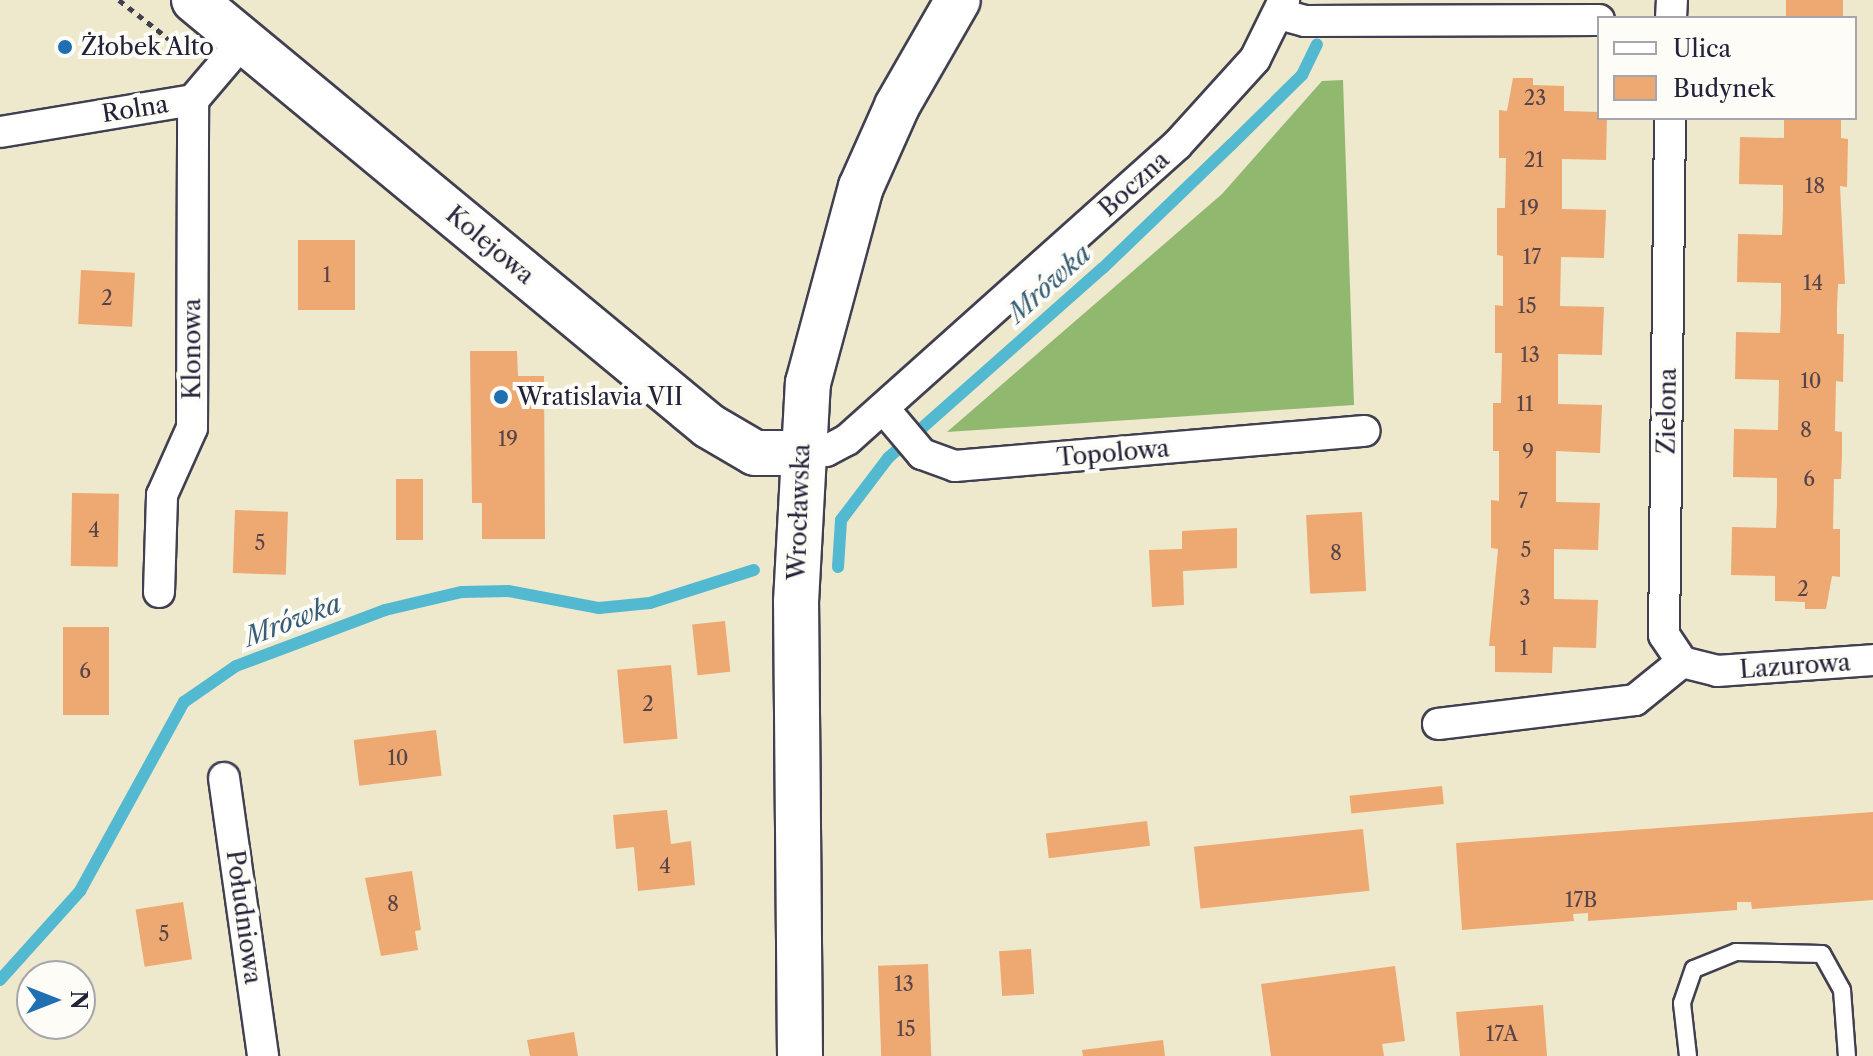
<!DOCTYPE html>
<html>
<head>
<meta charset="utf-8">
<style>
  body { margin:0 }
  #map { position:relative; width:1873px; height:1056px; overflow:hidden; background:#eee8cd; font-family:"Libre Caslon Text",serif }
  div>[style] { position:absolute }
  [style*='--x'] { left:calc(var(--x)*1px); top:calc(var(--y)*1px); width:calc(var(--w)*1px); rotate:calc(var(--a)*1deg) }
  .forest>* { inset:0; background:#90b86e }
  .stream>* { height:12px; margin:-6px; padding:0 6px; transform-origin:6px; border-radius:6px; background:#53b9d1 }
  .building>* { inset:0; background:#eea872; transform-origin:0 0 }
  .path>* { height:5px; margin-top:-2.5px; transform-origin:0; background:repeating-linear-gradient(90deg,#414051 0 6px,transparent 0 12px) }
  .roads { filter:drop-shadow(2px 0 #414051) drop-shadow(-2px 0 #414051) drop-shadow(0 2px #414051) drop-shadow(0 -2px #414051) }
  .lane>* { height:16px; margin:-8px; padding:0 8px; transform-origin:8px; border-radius:8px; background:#fff }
  .street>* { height:30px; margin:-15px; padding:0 15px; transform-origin:15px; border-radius:15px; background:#fff }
  .secondary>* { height:44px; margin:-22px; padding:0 22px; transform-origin:22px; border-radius:22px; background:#fff }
  .dots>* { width:22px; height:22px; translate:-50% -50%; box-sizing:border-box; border:4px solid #fdfcf7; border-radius:50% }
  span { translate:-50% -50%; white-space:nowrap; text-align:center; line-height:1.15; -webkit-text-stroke:8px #fdfcf7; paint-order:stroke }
  .number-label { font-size:20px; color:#554449 }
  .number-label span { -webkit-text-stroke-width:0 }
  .poi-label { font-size:24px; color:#22223b }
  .left { translate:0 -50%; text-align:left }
  .street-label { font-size:24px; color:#22223b }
  .water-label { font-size:26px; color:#365e77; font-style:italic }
  .legend { position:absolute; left:1597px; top:16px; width:260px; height:104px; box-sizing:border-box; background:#fdfcf7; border:2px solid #a5a5ac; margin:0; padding:10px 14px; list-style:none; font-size:24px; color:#22223b }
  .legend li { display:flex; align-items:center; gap:16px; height:40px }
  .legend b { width:40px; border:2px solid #a5a5ac }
  .north { position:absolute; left:16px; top:960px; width:80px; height:80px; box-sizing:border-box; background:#fdfcf7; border:2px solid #a5a5ac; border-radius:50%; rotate:90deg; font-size:22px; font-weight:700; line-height:32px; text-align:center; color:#22223b }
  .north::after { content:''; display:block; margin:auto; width:28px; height:36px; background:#1f6fb2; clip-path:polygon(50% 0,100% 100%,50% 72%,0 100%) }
</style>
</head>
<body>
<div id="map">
  <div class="forest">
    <div style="clip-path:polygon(1343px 80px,1354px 405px,947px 432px,1222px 194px,1322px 81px)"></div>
  </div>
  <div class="stream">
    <div style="--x:838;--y:567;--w:47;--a:-86.3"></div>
    <div style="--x:841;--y:520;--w:78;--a:-52.8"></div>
    <div style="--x:888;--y:458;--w:287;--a:-41.5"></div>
    <div style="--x:1103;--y:268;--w:178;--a:-43.9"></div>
    <div style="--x:1231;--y:145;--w:100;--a:-44.6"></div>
    <div style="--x:1302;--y:75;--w:34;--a:-64"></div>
    <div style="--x:0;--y:980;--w:120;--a:-48"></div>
    <div style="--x:80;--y:891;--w:216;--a:-61.2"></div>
    <div style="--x:184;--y:702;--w:63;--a:-34.7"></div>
    <div style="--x:236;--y:666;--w:159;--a:-20.6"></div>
    <div style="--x:385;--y:610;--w:79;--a:-13.2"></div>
    <div style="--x:462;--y:592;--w:46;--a:-1.2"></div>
    <div style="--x:508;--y:591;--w:93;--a:10.6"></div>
    <div style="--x:599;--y:608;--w:51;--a:-5.6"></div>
    <div style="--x:650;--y:603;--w:109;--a:-17.6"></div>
  </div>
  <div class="building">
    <div style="left:1786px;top:0;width:57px;height:18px"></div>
    <div style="clip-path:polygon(1513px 78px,1533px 78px,1533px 85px,1564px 86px,1564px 111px,1599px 112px,1599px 118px,1607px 118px,1606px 160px,1562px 159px,1562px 209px,1606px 210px,1604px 258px,1561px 257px,1560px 306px,1604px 307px,1602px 355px,1558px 354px,1558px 404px,1602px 405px,1600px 453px,1556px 451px,1556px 502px,1600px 503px,1598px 550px,1554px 549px,1554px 599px,1598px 600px,1596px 648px,1553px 647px,1552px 673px,1495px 672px,1495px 646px,1489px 646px,1498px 549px,1491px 548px,1491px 500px,1499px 501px,1499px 451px,1493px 451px,1493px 403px,1501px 403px,1502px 353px,1495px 353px,1495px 305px,1503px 306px,1503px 256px,1497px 255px,1497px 208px,1505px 208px,1506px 158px,1499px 158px,1499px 110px,1507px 111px)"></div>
    <div style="clip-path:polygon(1784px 118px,1841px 118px,1841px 138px,1848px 139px,1847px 187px,1840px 186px,1845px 284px,1838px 284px,1837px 309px,1837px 334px,1844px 334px,1843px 382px,1836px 381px,1835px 431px,1842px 432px,1842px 455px,1841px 479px,1834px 479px,1833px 529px,1840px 529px,1840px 577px,1832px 576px,1826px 609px,1805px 609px,1805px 602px,1775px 601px,1775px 576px,1731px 575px,1732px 527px,1776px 528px,1777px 503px,1777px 478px,1733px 477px,1734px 429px,1778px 430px,1779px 380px,1735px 379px,1736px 332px,1780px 333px,1781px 308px,1781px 283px,1737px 282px,1738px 234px,1782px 235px,1783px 210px,1783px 185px,1739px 184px,1740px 137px,1784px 138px)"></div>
    <div style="left:298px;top:240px;width:57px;height:70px"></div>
    <div style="left:81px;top:270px;width:54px;height:54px;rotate:3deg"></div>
    <div style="clip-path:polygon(470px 351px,517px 351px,518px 376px,544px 376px,545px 539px,482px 539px,482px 503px,472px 503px)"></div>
    <div style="left:396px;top:479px;width:27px;height:61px"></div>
    <div style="left:72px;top:493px;width:47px;height:73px;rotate:1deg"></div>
    <div style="left:235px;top:510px;width:53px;height:63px;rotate:2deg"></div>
    <div style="left:1362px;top:512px;width:79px;height:56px;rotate:87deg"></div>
    <div style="clip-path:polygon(1237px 528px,1237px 568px,1183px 571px,1184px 605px,1152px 607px,1149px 550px,1182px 549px,1182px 531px)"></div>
    <div style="left:725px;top:621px;width:51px;height:33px;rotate:84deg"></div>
    <div style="left:63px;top:627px;width:46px;height:88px"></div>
    <div style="left:671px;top:665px;width:74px;height:54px;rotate:85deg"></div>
    <div style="left:436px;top:730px;width:46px;height:83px;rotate:83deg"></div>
    <div style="left:1442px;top:786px;width:18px;height:93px;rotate:84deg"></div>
    <div style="clip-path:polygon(667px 810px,671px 844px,691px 841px,695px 885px,638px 891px,634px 847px,616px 849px,613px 815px)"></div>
    <div style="clip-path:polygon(1873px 812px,1873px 900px,1752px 909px,1751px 902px,1737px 902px,1737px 910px,1588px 921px,1588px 913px,1573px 914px,1574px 921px,1462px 930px,1456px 843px)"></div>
    <div style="left:1147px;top:821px;width:25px;height:102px;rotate:83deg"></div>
    <div style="left:1363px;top:829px;width:62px;height:170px;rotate:84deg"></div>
    <div style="clip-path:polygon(412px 871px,421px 930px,415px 931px,418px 950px,381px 956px,365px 878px)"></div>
    <div style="left:183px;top:902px;width:58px;height:48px;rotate:81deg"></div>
    <div style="left:1031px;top:949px;width:45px;height:32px;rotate:86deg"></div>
    <div style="left:928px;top:964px;width:92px;height:50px;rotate:88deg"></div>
    <div style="clip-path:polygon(1395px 966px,1405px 1041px,1382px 1044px,1384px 1056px,1271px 1056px,1261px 984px)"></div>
    <div style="clip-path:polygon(1543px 1005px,1547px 1056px,1460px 1056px,1456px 1012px)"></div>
    <div style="clip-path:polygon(574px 1032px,578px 1056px,530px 1056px,527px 1040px)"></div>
    <div style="clip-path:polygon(1163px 1040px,1165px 1056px,1083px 1056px,1082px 1050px)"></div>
  </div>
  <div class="path">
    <div style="--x:119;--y:0;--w:63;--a:38"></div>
  </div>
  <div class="roads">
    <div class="lane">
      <div style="--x:1688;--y:1056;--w:53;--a:-96.5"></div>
      <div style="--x:1682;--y:1003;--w:36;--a:-71"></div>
      <div style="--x:1694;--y:969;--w:45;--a:-22"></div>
      <div style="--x:1736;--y:952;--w:86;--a:1.3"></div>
      <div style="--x:1822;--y:954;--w:41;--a:60.9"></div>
      <div style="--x:1842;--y:990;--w:66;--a:85.7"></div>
    </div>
    <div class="street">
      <div style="--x:1279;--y:14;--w:27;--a:15"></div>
      <div style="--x:1305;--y:21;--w:294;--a:-0.2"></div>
      <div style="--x:1671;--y:18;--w:18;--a:-87"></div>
      <div style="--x:1670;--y:118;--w:517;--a:90.66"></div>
      <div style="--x:1664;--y:635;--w:32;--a:56"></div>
      <div style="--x:1682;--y:662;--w:36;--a:14"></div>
      <div style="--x:1717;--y:671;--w:156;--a:-4"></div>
      <div style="--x:0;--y:132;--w:196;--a:-9.4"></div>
      <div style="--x:193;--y:100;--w:79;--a:-49.6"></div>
      <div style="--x:884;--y:409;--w:59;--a:49.8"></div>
      <div style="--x:922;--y:454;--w:35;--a:20"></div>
      <div style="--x:955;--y:466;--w:411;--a:-4.9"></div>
      <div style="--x:801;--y:453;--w:25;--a:-5"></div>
      <div style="--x:826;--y:451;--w:24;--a:-28"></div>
      <div style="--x:847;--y:440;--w:443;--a:-41.8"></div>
      <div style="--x:1177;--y:145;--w:116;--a:-47.8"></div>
      <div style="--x:1255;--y:59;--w:66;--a:-63.8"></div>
      <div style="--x:159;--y:592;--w:97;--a:-88.2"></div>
      <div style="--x:162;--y:495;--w:73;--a:-65.9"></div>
      <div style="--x:192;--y:428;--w:328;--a:-89.8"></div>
      <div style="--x:1438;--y:724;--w:198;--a:-6.9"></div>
      <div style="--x:1635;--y:700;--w:60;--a:-39"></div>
      <div style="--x:224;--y:778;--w:281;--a:82"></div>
    </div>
    <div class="secondary">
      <div style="--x:194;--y:0;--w:668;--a:39.6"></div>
      <div style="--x:709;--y:426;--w:53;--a:30.4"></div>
      <div style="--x:755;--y:453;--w:46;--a:0"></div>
      <div style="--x:800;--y:1056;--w:454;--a:-90.5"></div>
      <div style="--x:796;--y:602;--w:219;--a:-86.9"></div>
      <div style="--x:808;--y:383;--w:203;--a:-74.9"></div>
      <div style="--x:861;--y:187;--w:89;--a:-66"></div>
      <div style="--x:897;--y:106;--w:122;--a:-60.1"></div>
    </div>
  </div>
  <div class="dots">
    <div style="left:65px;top:47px;background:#1f6fb2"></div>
    <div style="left:501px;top:397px;background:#1f6fb2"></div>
  </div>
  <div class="number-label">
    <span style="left:1535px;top:98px">23</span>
    <span style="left:1534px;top:160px">21</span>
    <span style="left:1815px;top:186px">18</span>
    <span style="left:1529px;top:208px">19</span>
    <span style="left:1532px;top:257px">17</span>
    <span style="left:327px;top:275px">1</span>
    <span style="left:1813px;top:283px">14</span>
    <span style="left:107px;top:298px">2</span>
    <span style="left:1527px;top:306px">15</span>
    <span style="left:1530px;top:355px">13</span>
    <span style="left:1811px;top:381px">10</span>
    <span style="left:1525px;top:404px">11</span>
    <span style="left:1806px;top:430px">8</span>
    <span style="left:508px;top:439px">19</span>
    <span style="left:1528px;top:452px">9</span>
    <span style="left:1809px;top:479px">6</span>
    <span style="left:1523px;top:501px">7</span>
    <span style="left:94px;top:530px">4</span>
    <span style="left:260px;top:543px">5</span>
    <span style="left:1526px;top:550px">5</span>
    <span style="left:1336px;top:553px">8</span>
    <span style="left:1803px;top:589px">2</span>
    <span style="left:1525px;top:598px">3</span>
    <span style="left:1524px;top:648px">1</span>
    <span style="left:85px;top:671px">6</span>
    <span style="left:648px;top:704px">2</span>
    <span style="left:398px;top:758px">10</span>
    <span style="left:665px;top:866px">4</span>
    <span style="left:1581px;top:900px">17B</span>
    <span style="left:393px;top:904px">8</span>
    <span style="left:164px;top:934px">5</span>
    <span style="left:904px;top:984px">13</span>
    <span style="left:906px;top:1029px">15</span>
    <span style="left:1502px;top:1034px">17A</span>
  </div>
  <div class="poi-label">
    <span class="left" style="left:81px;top:47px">Żłobek Alto</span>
    <span class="left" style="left:517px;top:397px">Wratislavia VII</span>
  </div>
  <div class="street-label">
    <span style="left:135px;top:109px;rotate:-9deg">Rolna</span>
    <span style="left:1134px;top:184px;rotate:-42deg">Boczna</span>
    <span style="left:490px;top:245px;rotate:40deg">Kolejowa</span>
    <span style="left:192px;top:349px;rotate:-90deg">Klonowa</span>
    <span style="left:1667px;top:411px;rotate:-89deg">Zielona</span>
    <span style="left:1113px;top:453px;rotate:-5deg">Topolowa</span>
    <span style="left:799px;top:512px;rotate:-88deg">Wrocławska</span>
    <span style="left:1795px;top:666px;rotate:-4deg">Lazurowa</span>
    <span style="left:244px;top:917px;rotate:82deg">Południowa</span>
  </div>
  <div class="water-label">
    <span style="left:1050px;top:284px;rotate:-42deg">Mrówka</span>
    <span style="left:293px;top:621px;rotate:-21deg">Mrówka</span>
  </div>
  <ul class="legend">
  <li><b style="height:10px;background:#fff"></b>Ulica</li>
  <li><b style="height:22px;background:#eea872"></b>Budynek</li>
  </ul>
  <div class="north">N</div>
</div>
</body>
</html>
